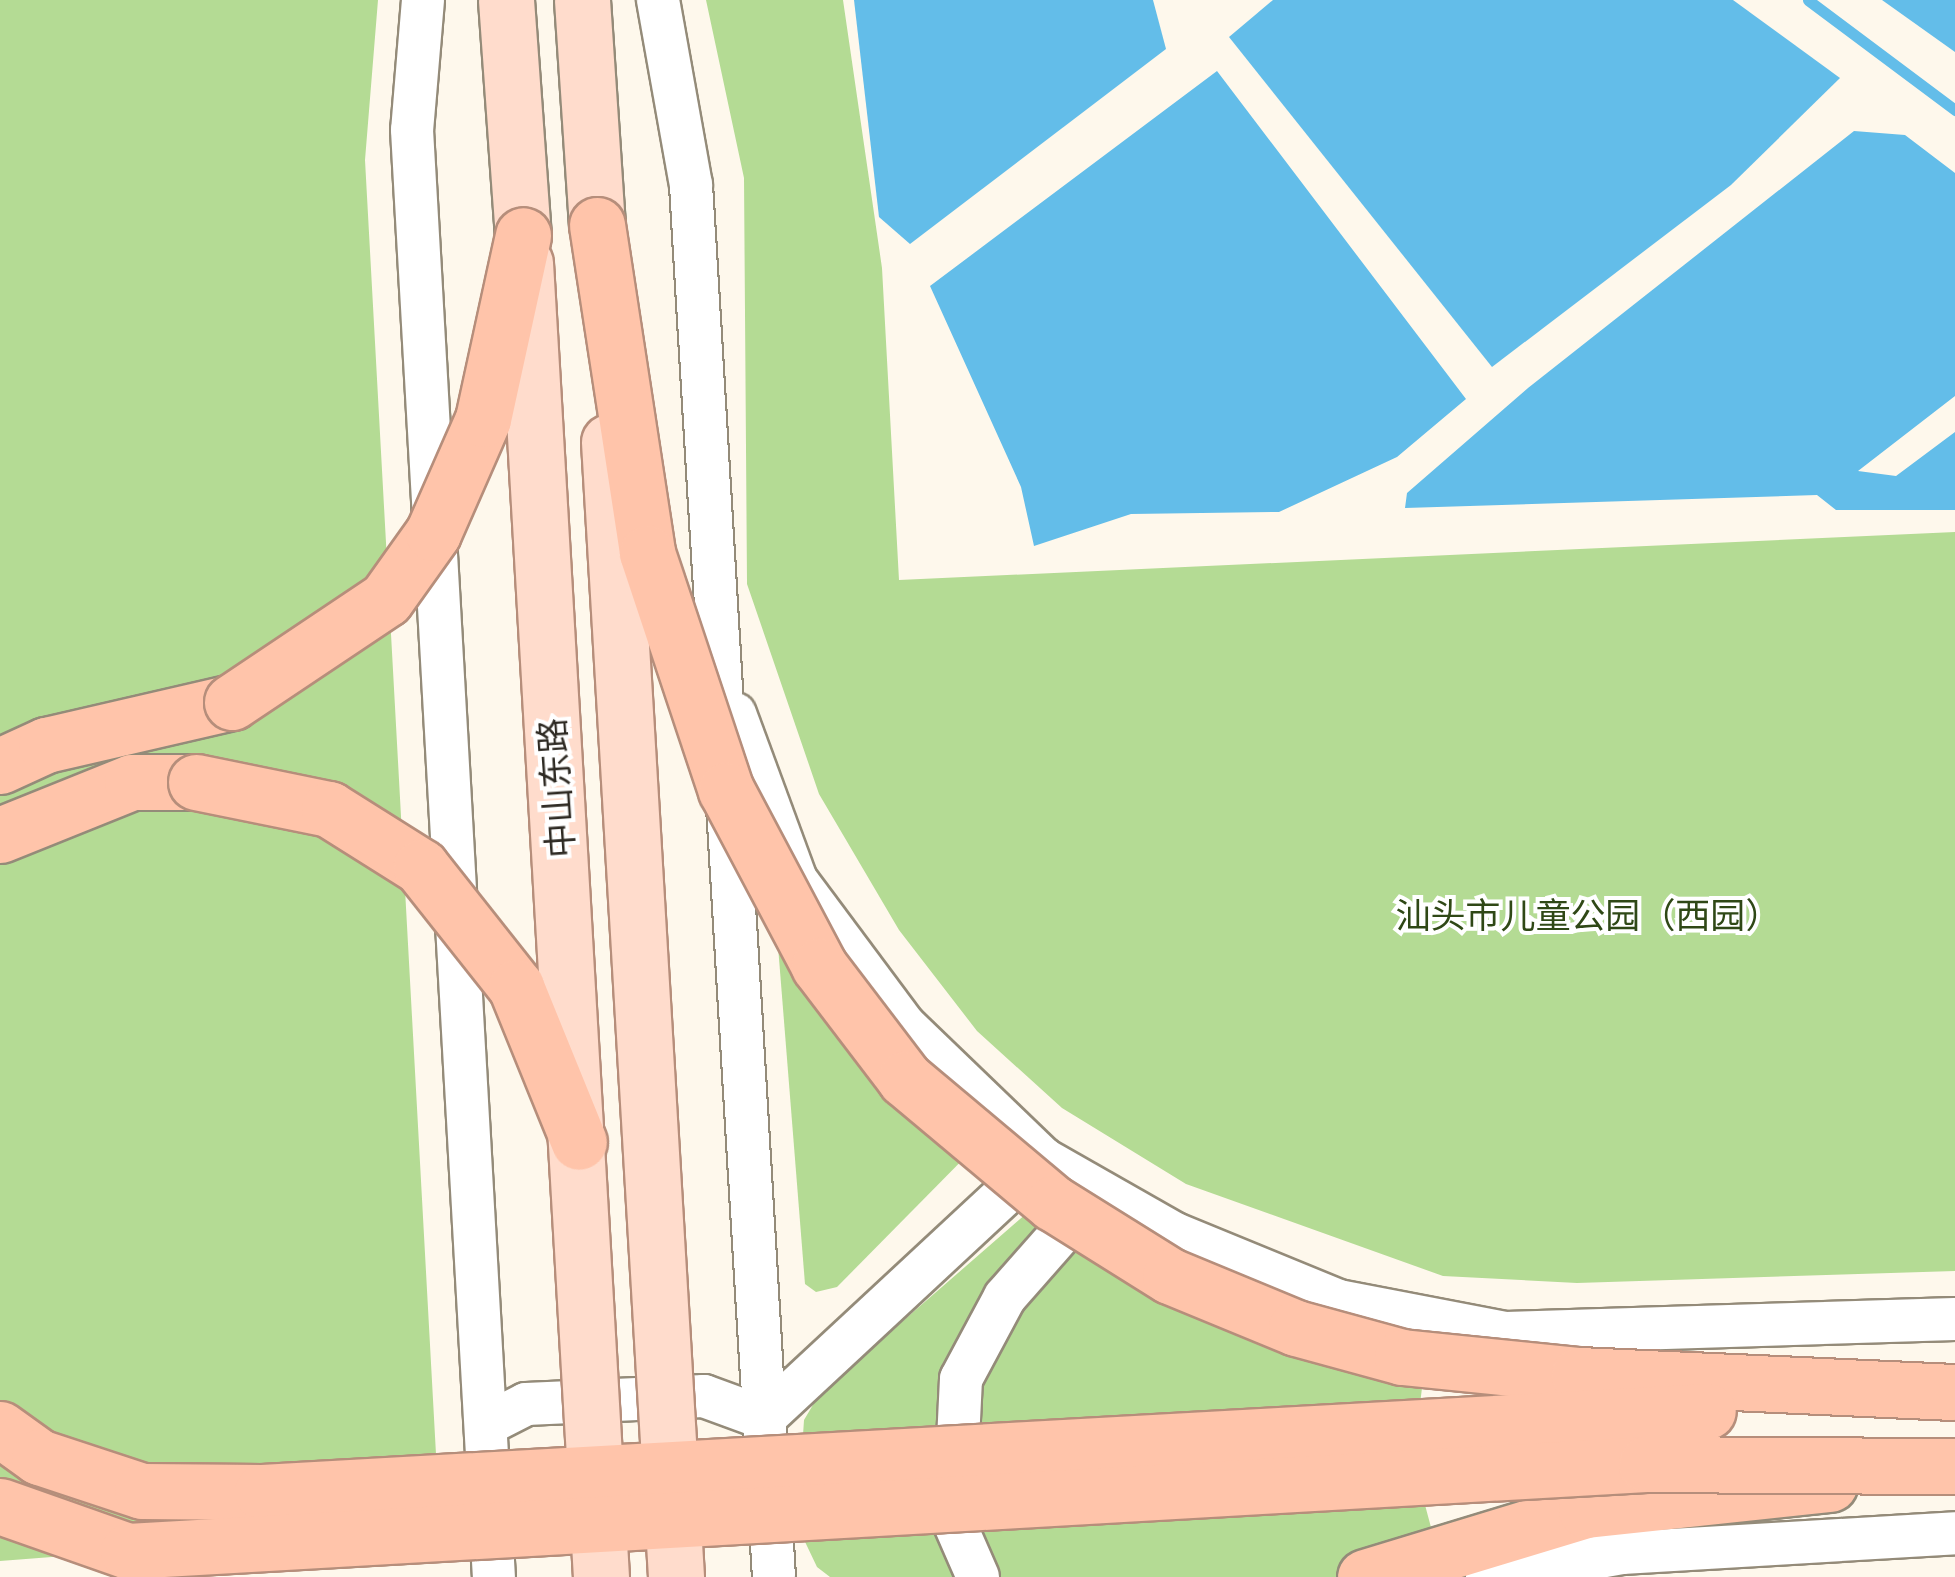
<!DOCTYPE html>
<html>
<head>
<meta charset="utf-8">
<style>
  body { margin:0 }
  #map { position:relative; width:1955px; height:1577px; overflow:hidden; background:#fef8ec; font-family:Cabin,"Noto Sans SC",sans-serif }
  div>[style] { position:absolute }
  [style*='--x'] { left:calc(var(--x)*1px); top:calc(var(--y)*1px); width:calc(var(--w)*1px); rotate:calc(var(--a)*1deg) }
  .green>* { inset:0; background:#b4db94 }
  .water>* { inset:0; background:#63bde9 }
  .stream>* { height:11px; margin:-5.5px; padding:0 5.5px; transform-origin:5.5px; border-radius:5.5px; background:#63bde9 }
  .roads { filter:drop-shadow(2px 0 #948b79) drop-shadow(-2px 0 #948b79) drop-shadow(0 2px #948b79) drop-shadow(0 -2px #948b79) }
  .minor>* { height:42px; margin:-21px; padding:0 21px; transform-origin:21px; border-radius:21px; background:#fff }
  .major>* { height:55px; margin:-27.5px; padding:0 27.5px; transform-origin:27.5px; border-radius:27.5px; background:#ffdccc }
  .highway>* { height:55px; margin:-27.5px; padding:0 27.5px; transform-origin:27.5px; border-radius:27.5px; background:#ffc4aa }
  .bridges { filter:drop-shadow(2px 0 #b68e7b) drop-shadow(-2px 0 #b68e7b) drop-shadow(0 2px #b68e7b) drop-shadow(0 -2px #b68e7b) }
  .major-bridge>* { height:55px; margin:-27.5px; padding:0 27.5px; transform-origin:27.5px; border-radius:27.5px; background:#ffdccc }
  .highway-bridge>* { height:55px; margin:-27.5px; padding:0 27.5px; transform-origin:27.5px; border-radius:27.5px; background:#ffc4aa }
  span { translate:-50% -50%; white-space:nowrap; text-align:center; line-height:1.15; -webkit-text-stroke:8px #fff; paint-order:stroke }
  .street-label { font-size:35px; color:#2e2a23 }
  .park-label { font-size:35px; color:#2f4816 }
</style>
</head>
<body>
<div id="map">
  <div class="green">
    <div style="clip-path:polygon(0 0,378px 0,365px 160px,440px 1527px,0 1561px)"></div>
    <div style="clip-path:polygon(706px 0,843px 0,882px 268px,899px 580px,1955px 532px,1955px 1271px,1577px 1283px,1443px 1276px,1186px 1184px,1062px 1108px,977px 1031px,899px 930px,819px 794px,747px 584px,744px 178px)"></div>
    <div style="clip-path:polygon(778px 946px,986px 1136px,837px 1287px,816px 1292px,805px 1284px)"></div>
    <div style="clip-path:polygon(1042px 1200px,1425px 1364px,1413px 1460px,1436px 1546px,1363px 1577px,830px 1577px,817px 1567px,797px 1525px,804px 1420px,820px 1393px)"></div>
  </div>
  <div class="water">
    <div style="clip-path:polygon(854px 0,1153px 0,1166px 49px,910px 244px,879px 217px)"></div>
    <div style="clip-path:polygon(1273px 0,1733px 0,1840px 78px,1731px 185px,1492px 367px,1229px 37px)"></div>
    <div style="clip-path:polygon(1882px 0,1955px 0,1955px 52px)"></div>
    <div style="clip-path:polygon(1217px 71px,1466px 399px,1397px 457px,1279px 512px,1131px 514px,1034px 546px,1021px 487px,930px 286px)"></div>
    <div style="clip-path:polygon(1854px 131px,1905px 135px,1955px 173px,1955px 396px,1858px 471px,1896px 476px,1955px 432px,1955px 510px,1836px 510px,1817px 495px,1405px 508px,1407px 493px,1528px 388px)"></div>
  </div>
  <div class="stream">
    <div style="--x:1808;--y:0;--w:184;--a:36.8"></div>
  </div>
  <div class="roads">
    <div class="minor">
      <div style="--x:423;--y:0;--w:130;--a:94.8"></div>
      <div style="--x:412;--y:130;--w:1449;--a:86.76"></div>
      <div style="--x:658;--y:0;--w:188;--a:79.9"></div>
      <div style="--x:691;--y:185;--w:1394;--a:86.59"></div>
      <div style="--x:735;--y:714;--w:177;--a:69.8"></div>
      <div style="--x:796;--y:880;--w:182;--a:53.3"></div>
      <div style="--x:905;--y:1026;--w:192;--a:43.9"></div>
      <div style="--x:1043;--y:1159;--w:152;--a:29.6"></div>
      <div style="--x:1175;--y:1234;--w:176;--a:22.3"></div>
      <div style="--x:1338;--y:1301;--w:171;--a:10.8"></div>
      <div style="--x:1506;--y:1333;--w:449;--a:-1.8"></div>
      <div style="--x:487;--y:1424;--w:44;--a:-27.1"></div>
      <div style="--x:526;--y:1404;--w:178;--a:-2.6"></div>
      <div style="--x:704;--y:1396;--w:64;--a:20.1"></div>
      <div style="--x:764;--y:1418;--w:381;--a:-42.9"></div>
      <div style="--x:978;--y:1577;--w:60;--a:-113.6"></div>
      <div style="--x:954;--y:1522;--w:143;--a:-87.2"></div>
      <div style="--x:961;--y:1379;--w:93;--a:-61.8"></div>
      <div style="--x:1005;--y:1297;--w:136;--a:-48.6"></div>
      <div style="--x:1487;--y:1577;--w:137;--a:-10.1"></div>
      <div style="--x:1622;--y:1553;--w:334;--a:-3.4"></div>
    </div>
    <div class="major">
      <div style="--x:506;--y:0;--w:236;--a:85.9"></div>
      <div style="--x:582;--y:0;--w:225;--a:86.2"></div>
    </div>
    <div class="highway">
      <div style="--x:0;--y:766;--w:51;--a:-24.5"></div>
      <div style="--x:46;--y:745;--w:191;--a:-13"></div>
      <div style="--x:0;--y:835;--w:142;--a:-21.9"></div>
      <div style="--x:132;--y:782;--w:64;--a:0"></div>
      <div style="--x:1365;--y:1577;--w:231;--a:-16.9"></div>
      <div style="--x:1586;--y:1510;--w:245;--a:-6.1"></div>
    </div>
  </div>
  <div class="bridges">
    <div class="major-bridge">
      <div style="--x:525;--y:263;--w:1316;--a:86.69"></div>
      <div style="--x:609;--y:442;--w:1137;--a:86.62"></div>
    </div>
    <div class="highway-bridge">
      <div style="--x:597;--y:225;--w:332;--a:81.3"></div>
      <div style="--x:647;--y:553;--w:250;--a:71.6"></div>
      <div style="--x:726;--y:790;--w:199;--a:62.1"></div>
      <div style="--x:819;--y:966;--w:142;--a:52.7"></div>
      <div style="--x:905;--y:1079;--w:193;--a:40"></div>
      <div style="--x:1053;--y:1203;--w:138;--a:32"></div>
      <div style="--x:1170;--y:1276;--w:136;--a:22.4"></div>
      <div style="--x:1296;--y:1328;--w:110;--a:15.3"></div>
      <div style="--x:1402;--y:1357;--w:178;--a:5.8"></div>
      <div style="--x:1579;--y:1375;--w:376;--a:2.6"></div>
      <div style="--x:232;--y:702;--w:185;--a:-33.8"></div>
      <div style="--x:386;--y:599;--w:81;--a:-54.5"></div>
      <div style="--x:433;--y:533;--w:124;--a:-66.3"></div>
      <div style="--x:483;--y:419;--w:188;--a:-77.7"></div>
      <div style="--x:196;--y:782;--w:136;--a:11.5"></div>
      <div style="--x:329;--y:809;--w:109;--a:32.2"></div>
      <div style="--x:421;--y:867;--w:153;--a:51.6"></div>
      <div style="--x:516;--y:987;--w:167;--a:67.9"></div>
      <div style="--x:0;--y:1429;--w:48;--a:35.7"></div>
      <div style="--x:39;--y:1457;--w:108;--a:18.3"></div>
      <div style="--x:142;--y:1491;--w:120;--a:0.5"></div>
      <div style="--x:262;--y:1492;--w:1448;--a:-3.21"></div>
      <div style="--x:0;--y:1506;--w:136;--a:19.4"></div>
      <div style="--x:128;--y:1551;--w:1520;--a:-3.28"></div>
      <div style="--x:1646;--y:1464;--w:309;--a:0.4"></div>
    </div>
  </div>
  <div class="street-label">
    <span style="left:557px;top:788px;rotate:-94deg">中山东路</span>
  </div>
  <div class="park-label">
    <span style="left:1588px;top:916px">汕头市儿童公园（西园）</span>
  </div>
</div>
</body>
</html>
